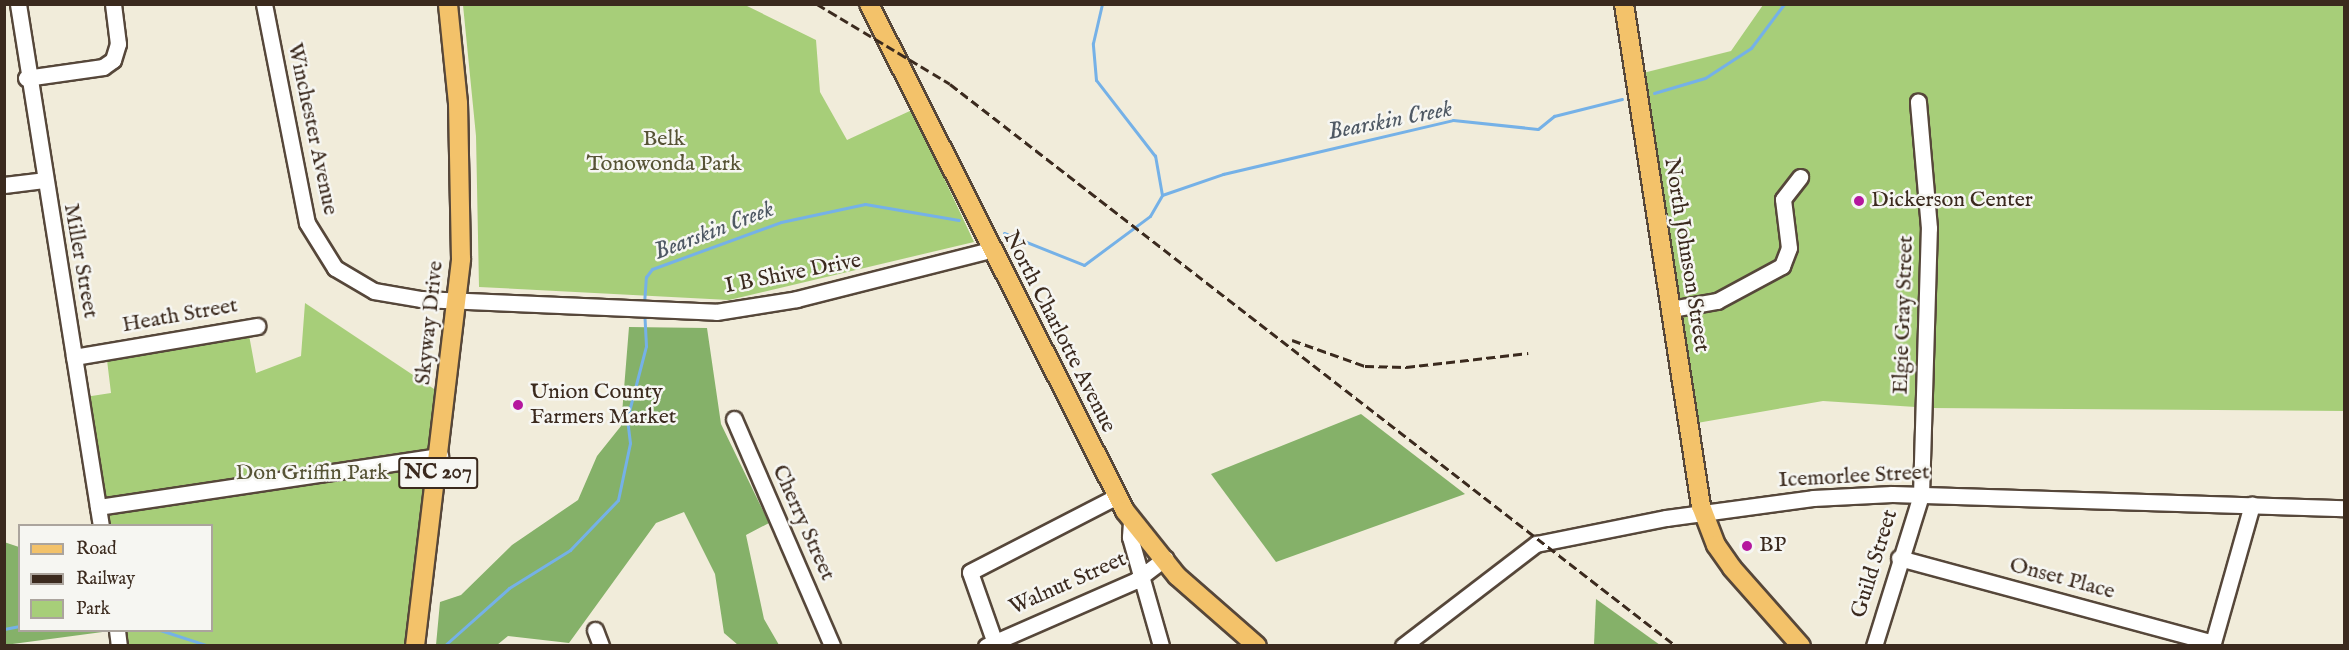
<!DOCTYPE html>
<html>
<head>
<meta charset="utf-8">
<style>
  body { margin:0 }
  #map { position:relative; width:2349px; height:650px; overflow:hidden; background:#f1ecda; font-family:"IM FELL English",serif }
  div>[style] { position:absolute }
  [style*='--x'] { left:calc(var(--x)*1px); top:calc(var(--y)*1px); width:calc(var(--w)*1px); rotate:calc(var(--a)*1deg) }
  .green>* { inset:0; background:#a7ce79 }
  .forest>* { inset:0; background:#85b169 }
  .stream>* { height:3px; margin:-1.5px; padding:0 1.5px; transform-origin:1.5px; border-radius:1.5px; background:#75b1e7 }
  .roads { filter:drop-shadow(2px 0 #56473a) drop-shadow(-2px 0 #56473a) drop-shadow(0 2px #56473a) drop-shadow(0 -2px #56473a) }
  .minor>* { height:15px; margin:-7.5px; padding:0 7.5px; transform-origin:7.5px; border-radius:7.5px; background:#fff }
  .major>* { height:18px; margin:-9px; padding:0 9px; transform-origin:9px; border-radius:9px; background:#f3c26a }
  .rail>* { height:3px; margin-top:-1.5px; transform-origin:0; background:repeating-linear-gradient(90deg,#3b2a1e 0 9px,transparent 0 13.5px) }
  .dots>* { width:16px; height:16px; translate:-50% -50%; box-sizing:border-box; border:3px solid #f6f6f2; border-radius:50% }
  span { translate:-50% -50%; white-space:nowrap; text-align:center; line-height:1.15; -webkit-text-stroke:5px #f6f6f2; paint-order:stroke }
  .shield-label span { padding:2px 4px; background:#f6f6f2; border:2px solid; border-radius:4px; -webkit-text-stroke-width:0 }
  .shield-label { font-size:21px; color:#3b2a1e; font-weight:700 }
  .street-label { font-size:22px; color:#3b2a1e }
  .park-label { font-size:22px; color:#565335 }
  .poi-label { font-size:22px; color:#3b2a1e }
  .left { translate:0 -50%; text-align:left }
  .water-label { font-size:24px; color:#4f5964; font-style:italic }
  .frame { position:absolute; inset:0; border:6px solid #3b2a1e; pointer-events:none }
  .legend { position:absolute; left:18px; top:524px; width:195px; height:108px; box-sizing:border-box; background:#f6f6f2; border:2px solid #aba49d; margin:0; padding:8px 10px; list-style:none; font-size:18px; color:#3b2a1e }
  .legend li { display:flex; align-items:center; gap:12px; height:30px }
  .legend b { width:30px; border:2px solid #aba49d }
</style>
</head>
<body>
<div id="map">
  <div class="green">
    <div style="clip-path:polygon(745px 5px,816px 40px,820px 92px,847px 140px,912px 110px,974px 242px,729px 300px,479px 287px,476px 136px,463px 5px)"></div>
    <div style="clip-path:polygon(1763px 5px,2344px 5px,2344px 411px,1931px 408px,1823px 401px,1697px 423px,1643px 73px,1731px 51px)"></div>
    <div style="clip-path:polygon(305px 303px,437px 391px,405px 645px,122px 645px,120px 631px,212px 630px,212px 526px,104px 525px,85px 397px,111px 393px,107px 360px,249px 335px,256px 373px,301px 356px)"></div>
  </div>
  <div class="forest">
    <div style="clip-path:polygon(629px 327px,707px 328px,721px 424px,769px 523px,746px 535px,764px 619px,779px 645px,738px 645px,724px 633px,715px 574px,684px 512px,656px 523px,569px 643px,508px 636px,497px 645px,436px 645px,440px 602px,461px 595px,512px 545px,578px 500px,597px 456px,621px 426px)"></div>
    <div style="clip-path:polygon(1361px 414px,1465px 494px,1276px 562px,1211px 474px)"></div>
    <div style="clip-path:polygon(4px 542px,19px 547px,20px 630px,110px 631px,5px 645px)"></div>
    <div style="clip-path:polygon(1596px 599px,1660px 645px,1594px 645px)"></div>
  </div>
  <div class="stream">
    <div style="--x:1654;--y:93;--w:53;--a:-16.4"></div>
    <div style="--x:1705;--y:78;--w:55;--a:-33.1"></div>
    <div style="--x:1751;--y:48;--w:55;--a:-53.1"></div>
    <div style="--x:1162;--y:195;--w:65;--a:-19"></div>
    <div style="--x:1223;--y:174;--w:236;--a:-13.2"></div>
    <div style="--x:1453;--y:120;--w:85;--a:6"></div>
    <div style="--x:1538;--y:129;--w:21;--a:-39"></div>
    <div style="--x:1554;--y:116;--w:70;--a:-14"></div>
    <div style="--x:1004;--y:233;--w:86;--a:21.8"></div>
    <div style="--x:1084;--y:265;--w:82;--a:-36.6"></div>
    <div style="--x:1150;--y:216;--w:24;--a:-60"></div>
    <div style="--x:1162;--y:195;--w:40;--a:-100"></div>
    <div style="--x:1155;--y:156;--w:96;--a:-127.8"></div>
    <div style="--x:1096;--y:80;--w:37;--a:-95"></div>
    <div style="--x:1093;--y:43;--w:40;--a:-77"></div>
    <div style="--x:644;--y:304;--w:27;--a:-86"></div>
    <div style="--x:646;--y:277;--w:10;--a:-53"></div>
    <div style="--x:652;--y:269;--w:137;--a:-20"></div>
    <div style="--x:781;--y:222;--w:86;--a:-12.1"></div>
    <div style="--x:865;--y:204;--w:95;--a:9.7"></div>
    <div style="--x:4;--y:629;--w:16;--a:-11"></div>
    <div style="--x:160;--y:630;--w:52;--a:18.1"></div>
    <div style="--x:444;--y:646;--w:87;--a:-41.7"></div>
    <div style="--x:509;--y:588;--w:72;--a:-31.9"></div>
    <div style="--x:570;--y:550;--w:69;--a:-46.2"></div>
    <div style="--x:618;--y:500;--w:58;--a:-78.1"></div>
    <div style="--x:630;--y:443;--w:24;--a:-97"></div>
    <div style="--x:627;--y:419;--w:75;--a:-75.4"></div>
    <div style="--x:646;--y:346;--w:33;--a:-93"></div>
  </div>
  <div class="roads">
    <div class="minor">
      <div style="--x:18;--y:4;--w:529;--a:80.97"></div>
      <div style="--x:264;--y:4;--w:223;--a:78.9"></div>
      <div style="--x:307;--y:223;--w:53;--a:58.1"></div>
      <div style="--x:335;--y:268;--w:45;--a:30.5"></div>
      <div style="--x:374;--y:291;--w:48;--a:9.7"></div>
      <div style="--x:421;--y:299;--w:295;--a:2.5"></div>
      <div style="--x:716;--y:312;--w:82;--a:-9.1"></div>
      <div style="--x:797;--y:299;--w:199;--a:-14.2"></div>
      <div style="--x:26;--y:78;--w:78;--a:-8.1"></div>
      <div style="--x:103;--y:67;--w:12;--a:-35"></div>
      <div style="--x:113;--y:60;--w:17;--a:-73"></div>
      <div style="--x:118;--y:44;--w:40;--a:-97.1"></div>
      <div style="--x:4;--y:185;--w:38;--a:-7"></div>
      <div style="--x:1671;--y:309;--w:47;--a:-9.9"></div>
      <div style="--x:1717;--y:301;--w:74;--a:-28.3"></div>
      <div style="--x:1782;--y:266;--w:19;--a:-69"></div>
      <div style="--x:1789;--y:248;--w:49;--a:-97"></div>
      <div style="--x:1783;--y:199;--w:28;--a:-52"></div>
      <div style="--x:74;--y:357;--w:186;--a:-9.6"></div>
      <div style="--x:734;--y:419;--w:247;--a:66.6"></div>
      <div style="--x:98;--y:507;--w:346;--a:-8.5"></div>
      <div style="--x:1131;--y:522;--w:15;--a:94"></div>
      <div style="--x:1130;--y:537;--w:113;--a:74.1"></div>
      <div style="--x:1899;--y:558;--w:325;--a:15.1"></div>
      <div style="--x:117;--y:630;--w:16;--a:83"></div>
      <div style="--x:595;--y:630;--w:17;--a:69"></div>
      <div style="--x:986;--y:646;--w:163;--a:-23.6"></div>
      <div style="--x:1135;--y:581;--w:38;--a:-37"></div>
      <div style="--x:996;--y:646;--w:78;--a:-109.4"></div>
      <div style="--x:970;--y:572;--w:165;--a:-27.3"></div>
      <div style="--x:1403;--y:646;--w:168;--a:-37.5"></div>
      <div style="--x:1536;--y:544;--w:133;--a:-11.3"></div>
      <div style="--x:1666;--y:518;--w:148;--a:-7.7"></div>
      <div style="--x:1813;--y:498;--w:79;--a:-2.9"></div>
      <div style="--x:1892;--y:494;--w:452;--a:1.8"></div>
      <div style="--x:1874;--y:646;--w:158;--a:-72.7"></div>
      <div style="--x:1921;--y:495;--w:267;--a:-88.3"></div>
      <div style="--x:1929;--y:228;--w:127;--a:-95"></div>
      <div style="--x:2212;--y:646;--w:147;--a:-74.2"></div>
    </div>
    <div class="major">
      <div style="--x:869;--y:4;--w:568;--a:63.21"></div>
      <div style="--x:1125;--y:511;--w:83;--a:51.3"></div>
      <div style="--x:1177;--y:576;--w:106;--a:41.2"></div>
      <div style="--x:1624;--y:4;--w:508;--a:81.28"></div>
      <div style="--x:1701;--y:506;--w:42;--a:69"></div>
      <div style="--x:1716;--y:545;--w:28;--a:55"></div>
      <div style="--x:1732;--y:568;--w:104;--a:48.5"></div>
      <div style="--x:415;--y:646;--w:390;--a:-83.2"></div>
      <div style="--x:461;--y:259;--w:156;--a:-91.1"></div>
      <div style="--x:458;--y:103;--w:100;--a:-95.8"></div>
    </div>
  </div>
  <div class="rail">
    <div style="--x:817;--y:4;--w:155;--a:31"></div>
    <div style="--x:950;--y:84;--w:918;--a:37.74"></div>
    <div style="--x:1292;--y:340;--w:77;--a:19.6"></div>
    <div style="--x:1365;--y:366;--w:41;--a:1.4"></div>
    <div style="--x:1406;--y:367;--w:123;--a:-6.5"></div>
  </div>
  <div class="dots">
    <div style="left:1859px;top:201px;background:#b5179e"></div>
    <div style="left:518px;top:405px;background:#b5179e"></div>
    <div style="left:1747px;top:546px;background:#b5179e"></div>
  </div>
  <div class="shield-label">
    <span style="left:438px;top:473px">NC 207</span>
  </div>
  <div class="street-label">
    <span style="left:312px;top:129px;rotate:78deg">Winchester Avenue</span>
    <span style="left:1686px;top:255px;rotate:81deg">North Johnson Street</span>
    <span style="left:80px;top:261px;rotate:80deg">Miller Street</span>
    <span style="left:793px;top:274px;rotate:-11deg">I B Shive Drive</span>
    <span style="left:1904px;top:315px;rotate:-88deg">Elgie Gray Street</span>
    <span style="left:180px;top:316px;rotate:-10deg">Heath Street</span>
    <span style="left:430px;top:323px;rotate:-84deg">Skyway Drive</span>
    <span style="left:1059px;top:332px;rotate:63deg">North Charlotte Avenue</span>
    <span style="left:1854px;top:477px;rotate:-3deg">Icemorlee Street</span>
    <span style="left:803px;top:523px;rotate:66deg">Cherry Street</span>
    <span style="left:1875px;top:564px;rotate:-73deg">Guild Street</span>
    <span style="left:2062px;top:579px;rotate:15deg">Onset Place</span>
    <span style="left:1068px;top:584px;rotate:-24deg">Walnut Street</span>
  </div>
  <div class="park-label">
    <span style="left:664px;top:152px">Belk<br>Tonowonda Park</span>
    <span style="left:312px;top:474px">Don Griffin Park</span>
  </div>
  <div class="poi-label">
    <span class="left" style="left:1871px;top:201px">Dickerson Center</span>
    <span class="left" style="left:530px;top:405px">Union County<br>Farmers Market</span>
    <span class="left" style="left:1759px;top:546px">BP</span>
  </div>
  <div class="water-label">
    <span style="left:1390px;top:121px;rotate:-11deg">Bearskin Creek</span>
    <span style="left:714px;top:231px;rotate:-21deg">Bearskin Creek</span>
  </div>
  <div class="frame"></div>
  <ul class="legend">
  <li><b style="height:8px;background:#f3c26a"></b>Road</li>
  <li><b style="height:8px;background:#3b2a1e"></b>Railway</li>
  <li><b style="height:16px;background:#a7ce79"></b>Park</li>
  </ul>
</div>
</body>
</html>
